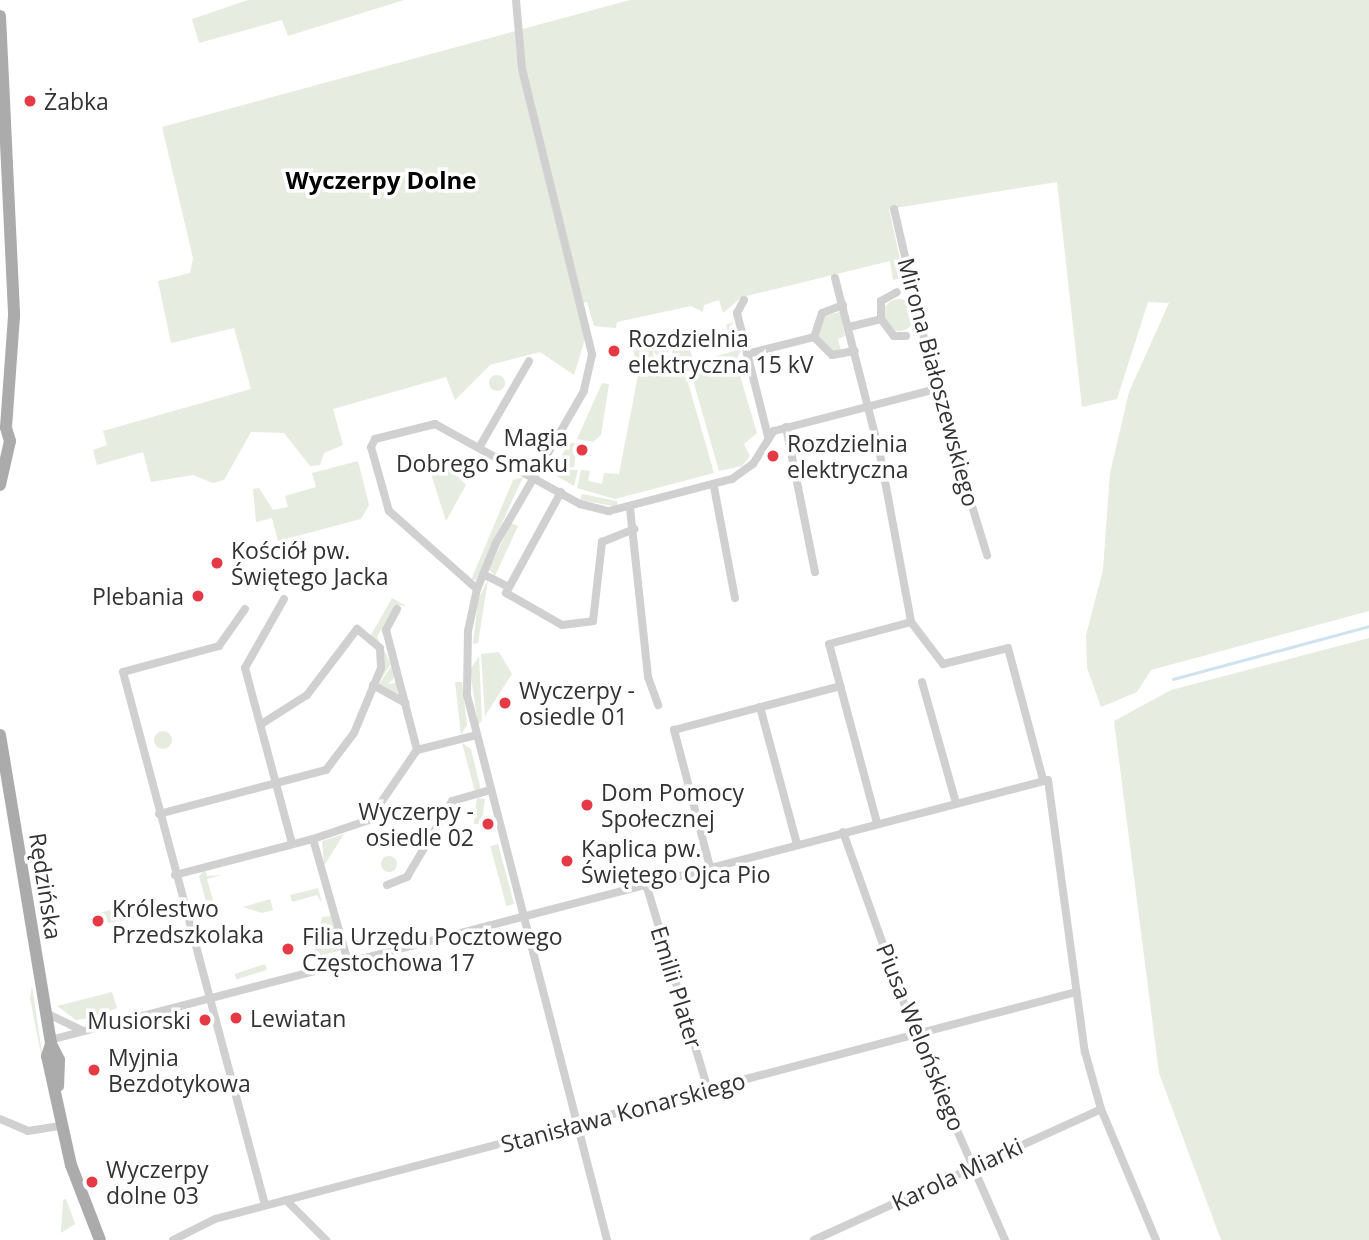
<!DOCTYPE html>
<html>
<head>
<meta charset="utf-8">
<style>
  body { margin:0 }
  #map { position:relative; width:1369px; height:1240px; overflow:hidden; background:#fff; font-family:"Open Sans",sans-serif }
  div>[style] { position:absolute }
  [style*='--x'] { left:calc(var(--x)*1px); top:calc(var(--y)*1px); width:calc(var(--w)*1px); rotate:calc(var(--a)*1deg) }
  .green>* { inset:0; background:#e6ecdf; transform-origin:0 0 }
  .round { border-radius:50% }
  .stream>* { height:2.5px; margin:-1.25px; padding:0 1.25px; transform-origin:1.25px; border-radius:1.25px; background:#cfe2ee }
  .minor>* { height:8px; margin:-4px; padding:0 4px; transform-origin:4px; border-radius:4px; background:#d0d0d0 }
  .primary>* { height:12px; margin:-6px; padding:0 6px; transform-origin:6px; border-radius:6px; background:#ababab }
  .dots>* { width:19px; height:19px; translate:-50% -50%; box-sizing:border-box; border:4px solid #fff; border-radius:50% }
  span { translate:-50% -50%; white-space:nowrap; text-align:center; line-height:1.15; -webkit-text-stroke:7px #fff; paint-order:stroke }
  .poi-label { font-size:23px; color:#333 }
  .left { translate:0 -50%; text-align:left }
  .right { translate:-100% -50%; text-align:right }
  .street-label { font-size:23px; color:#333 }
  .neighbourhood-label { font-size:24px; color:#000; font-weight:700 }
</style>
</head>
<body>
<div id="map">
  <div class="green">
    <div style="clip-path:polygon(248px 0,404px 0,288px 36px,282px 20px,199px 43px,192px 19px)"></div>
    <div style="clip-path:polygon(630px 0,1369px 0,1369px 611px,1151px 670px,1137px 692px,1101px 707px,1087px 668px,1086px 635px,1103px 570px,1110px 473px,1129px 392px,1169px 303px,1148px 302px,1117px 399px,1082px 407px,1057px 182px,889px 209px,904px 277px,893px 280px,890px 261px,742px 297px,723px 313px,719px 300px,704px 305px,703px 312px,691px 306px,617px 322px,616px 328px,594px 326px,587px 302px,578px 304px,586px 336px,574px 375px,540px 352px,490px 365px,455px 400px,446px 377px,333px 409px,343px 445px,324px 453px,320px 465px,310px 466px,284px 433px,251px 432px,224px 480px,213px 483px,193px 475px,151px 482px,143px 452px,97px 465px,93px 450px,107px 445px,103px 431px,251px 389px,234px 328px,171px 343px,158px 281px,190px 273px,193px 258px,162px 127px)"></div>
    <div class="round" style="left:883px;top:299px;width:32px;height:32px"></div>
    <div style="clip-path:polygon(840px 312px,845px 336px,838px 339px,841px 351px,835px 352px,817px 336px,823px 316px)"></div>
    <div style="clip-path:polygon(734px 322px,729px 327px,734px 347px,742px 349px,736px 360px,685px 372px,714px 473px,615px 499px,577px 488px,581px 470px,590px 471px,588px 481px,602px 484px,604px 473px,619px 474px,639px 370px,632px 347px,650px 342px,655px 360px,673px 355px,668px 337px,683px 333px,695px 363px,734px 351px,726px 325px)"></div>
    <div class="round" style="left:652px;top:338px;width:18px;height:18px"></div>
    <div style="clip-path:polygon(736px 362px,757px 433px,744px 444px,750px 456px,742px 466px,719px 471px,691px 373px)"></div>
    <div class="round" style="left:489px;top:375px;width:16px;height:16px"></div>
    <div style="clip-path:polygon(602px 383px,609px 384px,601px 435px,593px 442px,577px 439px)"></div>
    <div style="clip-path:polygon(570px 443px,577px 443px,574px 467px,553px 468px)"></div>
    <div style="clip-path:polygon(358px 461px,369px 505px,361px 519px,278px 541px,272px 518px,256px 522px,253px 489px,259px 488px,273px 510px,288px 507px,285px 496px,316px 487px,312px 473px)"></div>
    <div style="clip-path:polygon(450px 469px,466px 485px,446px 521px,431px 474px)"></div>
    <div style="clip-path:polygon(553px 470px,578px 470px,574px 486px,553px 474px)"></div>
    <div style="clip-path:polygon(523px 477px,476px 580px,471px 580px,513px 480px)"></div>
    <div style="clip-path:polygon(582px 494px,617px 501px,618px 507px,580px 500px)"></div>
    <div style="clip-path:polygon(511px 523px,518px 526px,495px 576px,489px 569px)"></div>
    <div style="clip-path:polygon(488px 580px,478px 643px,473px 644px,478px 600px)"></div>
    <div style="clip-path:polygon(392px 598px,406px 606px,395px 605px,377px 637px,391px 664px,379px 682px,384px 652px,366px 632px,371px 635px)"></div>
    <div style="clip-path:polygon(1369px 638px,1369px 1240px,1221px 1240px,1159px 1073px,1114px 721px,1171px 690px)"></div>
    <div style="clip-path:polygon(499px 652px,512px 674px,485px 716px,481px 654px)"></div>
    <div style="clip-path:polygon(479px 656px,482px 721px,478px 725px,470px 670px)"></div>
    <div style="clip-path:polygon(392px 665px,395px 677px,388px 684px,396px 683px,398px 696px,379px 684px)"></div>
    <div style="clip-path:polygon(455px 682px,462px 682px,467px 725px,461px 735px)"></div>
    <div class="round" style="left:154px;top:731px;width:18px;height:18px"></div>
    <div style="clip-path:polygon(462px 743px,471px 749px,481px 790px,475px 792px)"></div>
    <div style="left:477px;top:798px;width:8px;height:26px;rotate:7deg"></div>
    <div style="clip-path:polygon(344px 834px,325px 864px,324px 864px,322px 841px)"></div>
    <div style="left:498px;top:844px;width:62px;height:8px;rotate:75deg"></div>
    <div class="round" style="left:381px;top:856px;width:16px;height:16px"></div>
    <div style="clip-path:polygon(205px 870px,207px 876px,221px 875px,207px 879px,215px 907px,208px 909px,199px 876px)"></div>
    <div style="clip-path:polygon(318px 888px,322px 903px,317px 895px,292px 902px,290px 895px)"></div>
    <div style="clip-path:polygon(270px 899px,273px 910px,262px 913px,243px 907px)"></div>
    <div style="clip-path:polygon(131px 905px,135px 919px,100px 924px,98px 913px)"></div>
    <div style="clip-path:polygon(331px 916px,337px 940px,315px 946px,322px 917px)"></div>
    <div style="left:338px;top:942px;width:9px;height:25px;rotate:77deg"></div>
    <div style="left:265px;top:964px;width:6px;height:32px;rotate:72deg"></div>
    <div style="clip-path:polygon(32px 986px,43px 1059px,42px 1059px,30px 998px)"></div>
    <div style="clip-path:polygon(112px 992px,117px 1008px,91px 1018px,76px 1020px,57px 1006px)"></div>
    <div style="clip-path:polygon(66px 1199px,75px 1224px,61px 1233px,63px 1200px)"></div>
  </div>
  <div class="stream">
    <div style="--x:1173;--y:679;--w:203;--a:-15.1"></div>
  </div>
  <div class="minor">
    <div style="--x:516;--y:0;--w:69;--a:85"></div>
    <div style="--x:522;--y:69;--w:294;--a:76.2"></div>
    <div style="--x:592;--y:355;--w:37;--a:103"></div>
    <div style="--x:584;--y:391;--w:176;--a:120.1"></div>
    <div style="--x:496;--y:543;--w:50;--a:112.4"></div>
    <div style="--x:477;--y:589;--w:43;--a:102.1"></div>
    <div style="--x:468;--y:631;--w:64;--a:90.9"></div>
    <div style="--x:467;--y:695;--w:563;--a:75.59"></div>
    <div style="--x:894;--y:209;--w:185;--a:76.9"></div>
    <div style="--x:936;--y:389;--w:174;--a:72.9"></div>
    <div style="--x:835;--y:278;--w:182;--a:75.7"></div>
    <div style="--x:880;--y:454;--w:171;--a:79.5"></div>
    <div style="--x:911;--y:622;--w:53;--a:52.7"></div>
    <div style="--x:943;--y:664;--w:67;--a:-13.8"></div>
    <div style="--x:1008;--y:648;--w:137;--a:75.1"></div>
    <div style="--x:744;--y:300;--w:15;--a:118"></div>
    <div style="--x:737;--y:313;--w:127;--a:75.9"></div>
    <div style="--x:843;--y:305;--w:22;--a:159"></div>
    <div style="--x:822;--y:313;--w:25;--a:108"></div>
    <div style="--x:814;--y:337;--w:25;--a:45"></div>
    <div style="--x:832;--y:355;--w:23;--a:-10"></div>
    <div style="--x:881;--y:319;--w:18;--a:-90"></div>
    <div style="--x:881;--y:301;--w:18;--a:-29"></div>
    <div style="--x:849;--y:327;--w:33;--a:-14"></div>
    <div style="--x:881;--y:319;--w:21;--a:53"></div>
    <div style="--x:894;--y:336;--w:12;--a:0"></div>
    <div style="--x:747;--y:354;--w:69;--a:-14.2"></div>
    <div style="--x:786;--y:427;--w:148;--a:78.7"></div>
    <div style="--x:480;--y:446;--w:98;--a:-60"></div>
    <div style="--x:714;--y:487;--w:113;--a:79.3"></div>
    <div style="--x:561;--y:492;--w:115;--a:118.6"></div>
    <div style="--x:506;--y:593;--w:64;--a:29.7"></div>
    <div style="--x:562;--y:625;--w:31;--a:-7"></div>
    <div style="--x:593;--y:621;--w:80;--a:-83.5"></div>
    <div style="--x:602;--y:542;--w:35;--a:-22"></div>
    <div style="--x:630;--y:508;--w:170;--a:83.9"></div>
    <div style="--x:648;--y:677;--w:30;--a:70"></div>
    <div style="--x:483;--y:574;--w:29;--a:27"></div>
    <div style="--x:477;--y:589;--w:118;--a:-138.4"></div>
    <div style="--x:389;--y:511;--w:66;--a:-105.7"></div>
    <div style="--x:371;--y:447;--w:9;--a:-63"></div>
    <div style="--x:375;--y:439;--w:62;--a:-14"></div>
    <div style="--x:435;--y:424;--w:166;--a:28.9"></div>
    <div style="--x:580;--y:504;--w:30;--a:14"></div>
    <div style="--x:609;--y:511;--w:127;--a:-14.6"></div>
    <div style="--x:732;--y:479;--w:26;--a:-36"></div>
    <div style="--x:753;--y:464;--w:39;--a:-58"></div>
    <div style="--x:774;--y:431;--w:167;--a:-14.5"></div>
    <div style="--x:284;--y:599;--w:79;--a:119.5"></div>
    <div style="--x:245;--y:668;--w:182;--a:75"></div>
    <div style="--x:245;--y:609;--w:45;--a:125.1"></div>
    <div style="--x:219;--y:646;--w:99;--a:164.8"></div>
    <div style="--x:123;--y:672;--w:552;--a:75.08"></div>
    <div style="--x:397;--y:609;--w:24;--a:118"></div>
    <div style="--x:386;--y:630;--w:124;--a:75.5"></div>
    <div style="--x:922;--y:682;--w:126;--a:74.3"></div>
    <div style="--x:373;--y:685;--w:37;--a:29"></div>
    <div style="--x:760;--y:707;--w:142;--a:74.9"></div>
    <div style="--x:159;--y:814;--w:173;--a:-14.8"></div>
    <div style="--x:326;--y:770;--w:46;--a:-52.9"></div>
    <div style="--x:354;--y:733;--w:70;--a:-67.4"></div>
    <div style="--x:381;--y:668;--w:20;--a:-93"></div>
    <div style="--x:380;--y:648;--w:30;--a:-140"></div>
    <div style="--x:357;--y:629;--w:83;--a:127.1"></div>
    <div style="--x:307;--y:695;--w:52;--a:147.5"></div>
    <div style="--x:877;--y:823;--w:185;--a:-105"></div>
    <div style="--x:829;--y:644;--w:85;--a:-15"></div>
    <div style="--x:843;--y:832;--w:214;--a:70.4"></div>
    <div style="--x:915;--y:1034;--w:225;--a:66.4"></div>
    <div style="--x:313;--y:839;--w:59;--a:-18.7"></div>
    <div style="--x:369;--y:820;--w:85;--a:-55.6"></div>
    <div style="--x:417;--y:750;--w:58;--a:-14"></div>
    <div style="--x:710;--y:867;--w:142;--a:-104.7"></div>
    <div style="--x:674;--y:730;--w:172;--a:-14.8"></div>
    <div style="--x:175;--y:875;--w:143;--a:-14.6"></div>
    <div style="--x:313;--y:839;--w:128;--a:74.1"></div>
    <div style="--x:646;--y:884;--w:214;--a:73.2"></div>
    <div style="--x:387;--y:885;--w:22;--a:-22"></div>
    <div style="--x:407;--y:877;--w:88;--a:-59.4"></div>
    <div style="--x:452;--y:801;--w:36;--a:-16"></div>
    <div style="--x:46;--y:1013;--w:41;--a:25.9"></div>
    <div style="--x:50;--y:1040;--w:1031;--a:-14.6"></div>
    <div style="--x:1048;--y:780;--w:275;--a:82.3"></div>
    <div style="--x:1085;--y:1052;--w:59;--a:74.3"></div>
    <div style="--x:1101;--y:1109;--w:142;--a:67.2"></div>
    <div style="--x:0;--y:1119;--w:30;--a:23"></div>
    <div style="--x:28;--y:1131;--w:36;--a:-9"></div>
    <div style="--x:286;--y:1200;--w:57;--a:45"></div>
    <div style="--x:173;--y:1240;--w:47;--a:-26.6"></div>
    <div style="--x:215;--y:1219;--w:890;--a:-14.77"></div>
    <div style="--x:814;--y:1240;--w:315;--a:-24.5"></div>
  </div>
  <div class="primary">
    <div style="--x:0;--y:16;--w:300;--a:87.3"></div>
    <div style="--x:14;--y:316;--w:112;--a:94.1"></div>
    <div style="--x:0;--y:485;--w:45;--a:-77.2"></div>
    <div style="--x:10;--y:441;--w:14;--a:-107"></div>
    <div style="--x:0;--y:735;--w:313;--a:80.6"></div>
    <div style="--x:51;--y:1044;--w:13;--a:108"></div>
    <div style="--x:47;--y:1056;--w:112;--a:77.6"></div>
    <div style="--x:71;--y:1165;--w:80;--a:68.9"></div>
    <div style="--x:51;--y:1044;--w:18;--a:63"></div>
    <div style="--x:59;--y:1060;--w:26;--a:92"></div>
  </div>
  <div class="dots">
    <div style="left:30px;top:101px;background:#e63946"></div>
    <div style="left:614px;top:351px;background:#e63946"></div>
    <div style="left:582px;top:450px;background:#e63946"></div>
    <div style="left:773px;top:456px;background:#e63946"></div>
    <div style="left:217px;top:563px;background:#e63946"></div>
    <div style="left:198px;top:596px;background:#e63946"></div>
    <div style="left:505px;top:703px;background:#e63946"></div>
    <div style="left:587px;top:805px;background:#e63946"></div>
    <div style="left:488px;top:824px;background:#e63946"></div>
    <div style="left:567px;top:861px;background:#e63946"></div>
    <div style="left:98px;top:921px;background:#e63946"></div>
    <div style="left:288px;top:949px;background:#e63946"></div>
    <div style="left:236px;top:1018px;background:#e63946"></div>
    <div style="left:205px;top:1020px;background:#e63946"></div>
    <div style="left:94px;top:1070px;background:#e63946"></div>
    <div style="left:92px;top:1182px;background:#e63946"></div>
  </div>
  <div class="poi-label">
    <span class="left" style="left:44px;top:101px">Żabka</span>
    <span class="left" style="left:628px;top:351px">Rozdzielnia<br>elektryczna 15 kV</span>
    <span class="right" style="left:568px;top:450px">Magia<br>Dobrego Smaku</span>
    <span class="left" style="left:787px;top:456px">Rozdzielnia<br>elektryczna</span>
    <span class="left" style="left:231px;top:563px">Kościół pw.<br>Świętego Jacka</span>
    <span class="right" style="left:184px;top:596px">Plebania</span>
    <span class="left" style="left:519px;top:703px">Wyczerpy -<br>osiedle 01</span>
    <span class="left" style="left:601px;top:805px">Dom Pomocy<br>Społecznej</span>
    <span class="right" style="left:474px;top:824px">Wyczerpy -<br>osiedle 02</span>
    <span class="left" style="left:581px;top:861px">Kaplica pw.<br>Świętego Ojca Pio</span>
    <span class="left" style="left:112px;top:921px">Królestwo<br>Przedszkolaka</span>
    <span class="left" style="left:302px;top:949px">Filia Urzędu Pocztowego<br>Częstochowa 17</span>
    <span class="left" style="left:250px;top:1018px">Lewiatan</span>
    <span class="right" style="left:191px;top:1020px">Musiorski</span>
    <span class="left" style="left:108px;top:1070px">Myjnia<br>Bezdotykowa</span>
    <span class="left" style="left:106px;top:1182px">Wyczerpy<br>dolne 03</span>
  </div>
  <div class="street-label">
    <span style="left:939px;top:382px;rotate:75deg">Mirona Białoszewskiego</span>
    <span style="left:46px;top:886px;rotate:81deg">Rędzińska</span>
    <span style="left:677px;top:987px;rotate:73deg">Emilii Plater</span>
    <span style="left:921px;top:1037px;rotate:68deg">Piusa Welońskiego</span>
    <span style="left:623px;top:1112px;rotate:-15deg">Stanisława Konarskiego</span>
    <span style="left:957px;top:1174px;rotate:-25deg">Karola Miarki</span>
  </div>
  <div class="neighbourhood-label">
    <span style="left:381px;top:180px">Wyczerpy Dolne</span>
  </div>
</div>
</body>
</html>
